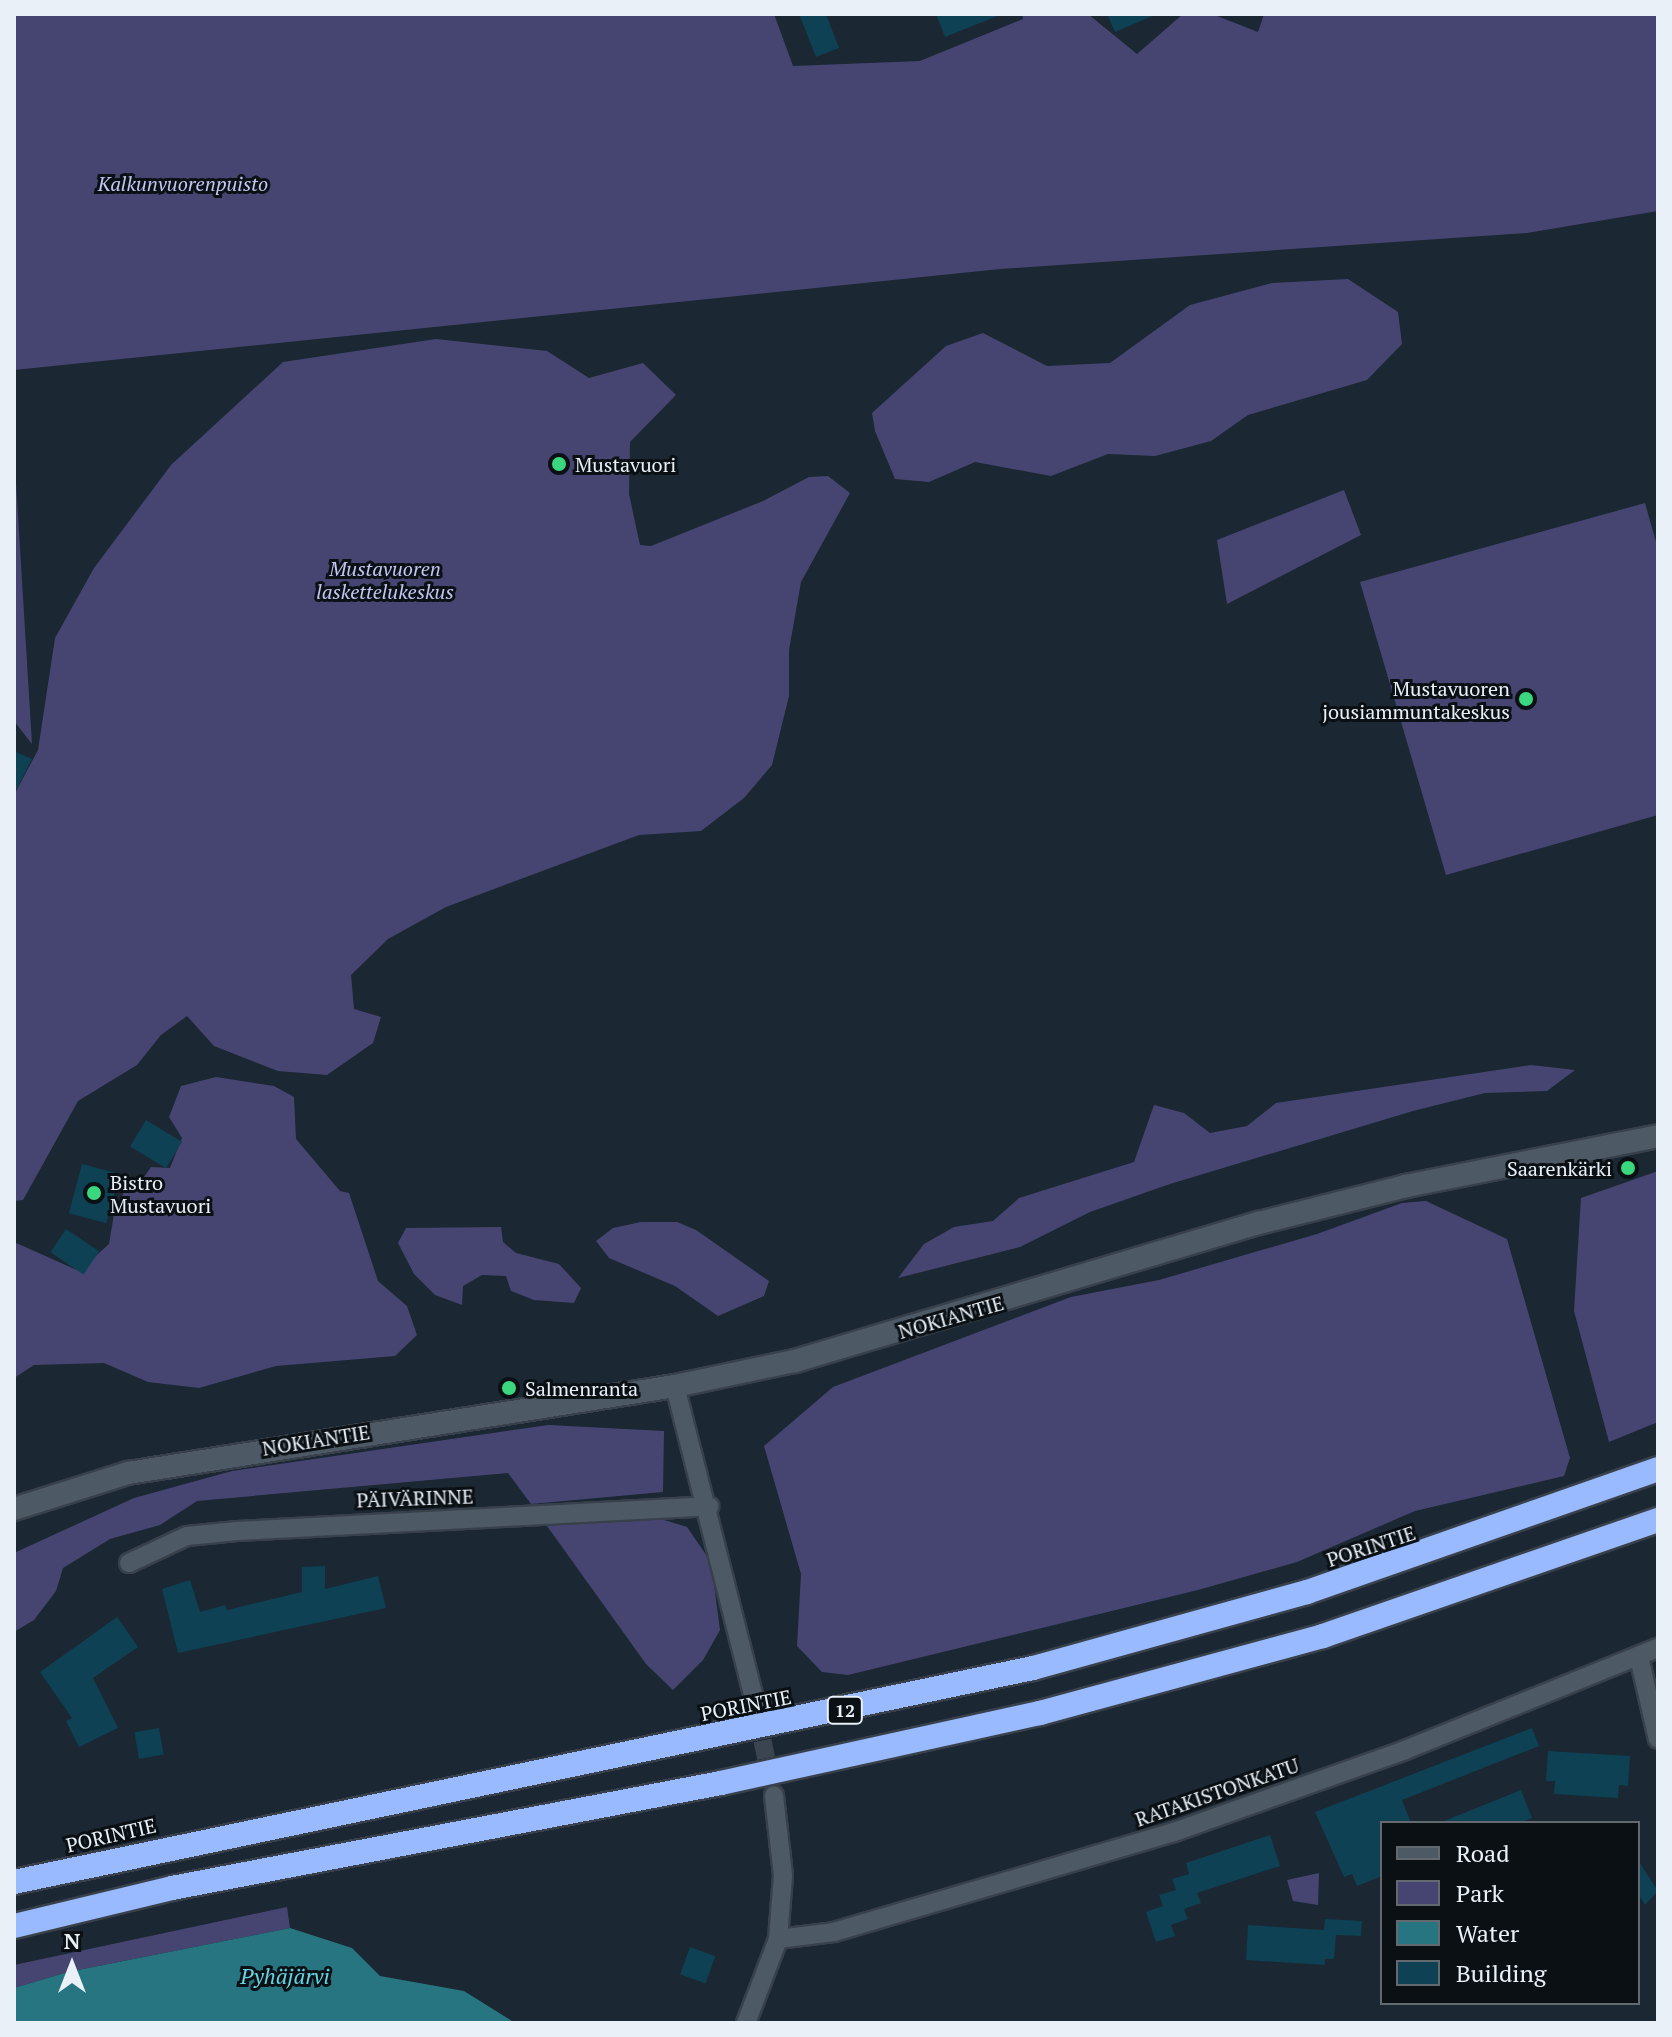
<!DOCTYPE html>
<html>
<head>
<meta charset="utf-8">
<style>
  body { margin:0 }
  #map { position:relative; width:1672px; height:2037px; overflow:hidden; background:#1b2732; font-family:"PT Serif",serif }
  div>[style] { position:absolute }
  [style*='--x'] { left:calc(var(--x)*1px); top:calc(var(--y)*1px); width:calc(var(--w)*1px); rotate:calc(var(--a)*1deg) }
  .green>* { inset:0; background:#464571 }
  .water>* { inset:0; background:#267580 }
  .building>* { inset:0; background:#0d4153; transform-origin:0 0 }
  .minor-tunnel>* { height:18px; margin-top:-9px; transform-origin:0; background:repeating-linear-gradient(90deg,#3a4550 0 18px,transparent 0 27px) }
  .roads { filter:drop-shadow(2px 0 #38414b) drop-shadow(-2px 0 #38414b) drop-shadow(0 2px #38414b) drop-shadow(0 -2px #38414b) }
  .minor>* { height:18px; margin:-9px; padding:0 9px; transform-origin:9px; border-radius:9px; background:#4d5a66 }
  .secondary>* { height:22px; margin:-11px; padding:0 11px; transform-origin:11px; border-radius:11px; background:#4d5a66 }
  .motorway>* { height:24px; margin:-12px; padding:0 12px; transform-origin:12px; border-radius:12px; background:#99baff }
  .dots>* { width:22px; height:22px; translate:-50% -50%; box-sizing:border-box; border:4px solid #0a1014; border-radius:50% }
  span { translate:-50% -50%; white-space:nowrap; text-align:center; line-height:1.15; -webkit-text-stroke:6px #0a1014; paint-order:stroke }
  .shield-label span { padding:2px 6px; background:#0a1014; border:2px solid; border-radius:6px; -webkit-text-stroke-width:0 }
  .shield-label { font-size:18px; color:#e9f0f8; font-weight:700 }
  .park-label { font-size:20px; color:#c3c5f3; font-style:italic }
  .poi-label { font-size:20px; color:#e9f0f8 }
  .left { translate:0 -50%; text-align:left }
  .right { translate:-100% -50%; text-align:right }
  .street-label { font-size:20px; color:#e9f0f8 }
  .water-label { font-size:22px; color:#63d5e7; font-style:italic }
  .frame { position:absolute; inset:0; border:16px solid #e9f0f8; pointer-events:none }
  .legend { position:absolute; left:1380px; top:1821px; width:260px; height:184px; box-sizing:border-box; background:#0a1014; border:2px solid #636a6f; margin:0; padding:10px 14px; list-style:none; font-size:24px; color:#e9f0f8 }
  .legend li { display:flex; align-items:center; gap:16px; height:40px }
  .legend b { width:40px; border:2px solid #636a6f }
  .north { position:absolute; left:32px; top:1925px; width:80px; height:80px; -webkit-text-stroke:6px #0a1014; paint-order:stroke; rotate:0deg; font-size:22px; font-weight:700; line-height:32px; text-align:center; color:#e9f0f8 }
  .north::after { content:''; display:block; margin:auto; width:28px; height:36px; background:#e9f0f8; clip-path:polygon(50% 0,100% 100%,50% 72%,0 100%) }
</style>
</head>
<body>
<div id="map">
  <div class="green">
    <div style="clip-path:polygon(14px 14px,774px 14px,793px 66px,920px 61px,1023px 19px,1022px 14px,1088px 14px,1137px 54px,1183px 14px,1212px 14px,1258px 32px,1264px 14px,1658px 14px,1658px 211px,1527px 233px,1000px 269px,14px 370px)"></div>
    <div style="clip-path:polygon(1348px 279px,1398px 312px,1402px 344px,1367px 380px,1248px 415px,1211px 441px,1155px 456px,1108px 454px,1051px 476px,975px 462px,929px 482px,895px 479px,875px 431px,872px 413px,946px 346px,983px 333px,1047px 366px,1110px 363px,1190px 305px,1272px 283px)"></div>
    <div style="clip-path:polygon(436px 339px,547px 351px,589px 378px,643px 363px,676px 395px,630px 442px,629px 494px,640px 545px,651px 546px,763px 501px,809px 477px,828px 476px,850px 493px,801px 582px,789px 650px,789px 696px,772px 765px,744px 798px,701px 831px,639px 835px,446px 907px,388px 939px,351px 975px,354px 1009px,381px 1017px,373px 1043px,327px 1075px,278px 1071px,214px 1046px,187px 1016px,161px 1035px,137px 1065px,78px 1101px,23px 1200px,14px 1201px,14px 795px,38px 750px,55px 638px,94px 568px,171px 465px,283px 362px)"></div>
    <div style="clip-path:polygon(14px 450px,32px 744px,14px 721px)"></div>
    <div style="clip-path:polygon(1344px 490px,1361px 535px,1227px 604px,1217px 540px)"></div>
    <div style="clip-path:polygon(1645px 503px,1658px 549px,1658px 815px,1446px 875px,1360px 582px)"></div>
    <div style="clip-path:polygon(1531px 1065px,1575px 1070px,1547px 1091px,1485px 1093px,1413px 1111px,1170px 1184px,1090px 1212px,1020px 1247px,898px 1278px,924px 1244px,954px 1227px,993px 1221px,1019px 1198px,1134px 1162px,1154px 1105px,1184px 1113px,1210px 1133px,1247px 1126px,1276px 1103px)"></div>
    <div style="clip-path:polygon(216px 1077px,274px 1086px,294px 1097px,296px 1139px,340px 1191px,349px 1193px,378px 1281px,407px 1306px,417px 1335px,395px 1356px,276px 1366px,199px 1388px,148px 1382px,104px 1363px,34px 1365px,14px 1378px,14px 1242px,79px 1271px,109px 1244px,114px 1214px,128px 1183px,142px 1180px,151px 1167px,170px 1168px,182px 1138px,169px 1117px,181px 1086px)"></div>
    <div style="clip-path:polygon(1658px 1171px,1658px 1422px,1609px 1442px,1574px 1311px,1581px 1198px)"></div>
    <div style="clip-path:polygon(1426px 1201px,1507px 1239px,1570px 1458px,1564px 1476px,1415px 1511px,1297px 1562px,1198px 1590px,848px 1675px,822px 1672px,797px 1646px,801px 1574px,764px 1446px,833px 1387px,1071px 1297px,1159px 1280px,1317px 1234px,1402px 1203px)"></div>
    <div style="clip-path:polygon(641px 1222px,677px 1222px,696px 1230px,769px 1281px,764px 1296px,718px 1316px,675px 1286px,609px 1258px,596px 1241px,613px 1228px)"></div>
    <div style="clip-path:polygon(501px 1227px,503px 1242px,516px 1253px,559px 1264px,581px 1288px,574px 1303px,534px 1300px,511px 1291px,506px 1276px,482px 1275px,463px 1286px,462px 1305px,435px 1295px,414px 1274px,398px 1243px,406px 1228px)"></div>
    <div style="clip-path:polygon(548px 1425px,664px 1431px,663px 1492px,531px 1504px,508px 1473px,197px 1501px,160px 1525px,110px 1539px,63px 1568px,56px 1591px,34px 1620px,14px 1632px,14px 1553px,134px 1498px,232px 1471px)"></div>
    <div style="clip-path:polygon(651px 1516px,687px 1527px,711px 1562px,720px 1630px,703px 1660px,673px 1690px,646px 1664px,547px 1526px)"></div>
    <div style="clip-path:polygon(1319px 1873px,1318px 1905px,1293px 1901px,1287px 1880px)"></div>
    <div style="clip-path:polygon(287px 1907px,290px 1928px,68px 1972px,14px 1988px,14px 1965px)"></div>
  </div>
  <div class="water">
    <div style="clip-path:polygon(290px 1928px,352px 1948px,380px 1976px,464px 1991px,515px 2023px,14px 2023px,14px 1988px,68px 1972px)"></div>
  </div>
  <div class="building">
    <div style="clip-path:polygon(799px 14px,826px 14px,839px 48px,816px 57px)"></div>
    <div style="clip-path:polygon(936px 14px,999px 14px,1000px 15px,945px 37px)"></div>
    <div style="clip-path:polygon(1107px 14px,1157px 14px,1115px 32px)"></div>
    <div style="clip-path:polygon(14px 751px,32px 759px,14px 794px)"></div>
    <div style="left:146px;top:1120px;width:42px;height:31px;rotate:31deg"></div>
    <div style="left:82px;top:1164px;width:39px;height:51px;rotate:15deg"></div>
    <div style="left:66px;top:1229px;width:40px;height:28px;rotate:34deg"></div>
    <div style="clip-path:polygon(325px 1566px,325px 1589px,378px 1576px,386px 1608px,178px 1653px,162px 1589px,190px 1580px,200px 1612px,225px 1605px,227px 1610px,302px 1592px,302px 1567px)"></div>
    <div style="clip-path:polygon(117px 1617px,138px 1647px,93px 1678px,118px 1728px,79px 1747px,66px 1721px,72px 1718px,40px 1672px)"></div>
    <div style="left:159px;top:1728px;width:27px;height:25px;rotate:80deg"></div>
    <div style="clip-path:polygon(1532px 1728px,1539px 1746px,1402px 1800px,1411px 1823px,1382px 1823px,1382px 1876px,1357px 1886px,1352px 1874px,1344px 1877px,1315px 1812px)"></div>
    <div style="clip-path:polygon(1548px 1751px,1630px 1756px,1628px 1786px,1619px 1785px,1618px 1798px,1554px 1794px,1555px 1781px,1546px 1781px)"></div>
    <div style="clip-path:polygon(1521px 1790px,1532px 1818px,1520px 1823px,1439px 1823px)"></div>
    <div style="clip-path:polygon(1270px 1835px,1280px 1866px,1197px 1893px,1201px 1903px,1184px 1909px,1188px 1919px,1171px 1925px,1175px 1936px,1156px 1942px,1146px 1912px,1163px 1906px,1159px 1895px,1176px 1890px,1172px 1879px,1189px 1874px,1186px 1863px)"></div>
    <div style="clip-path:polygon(1638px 1860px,1658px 1891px,1645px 1905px,1638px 1894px)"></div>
    <div style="clip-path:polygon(1325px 1919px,1362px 1921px,1361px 1936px,1336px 1935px,1334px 1959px,1325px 1959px,1325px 1965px,1246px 1960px,1248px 1925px,1324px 1930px)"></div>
    <div style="left:690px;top:1947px;width:27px;height:29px;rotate:20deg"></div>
  </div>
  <div class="minor-tunnel">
    <div style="--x:757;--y:1714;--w:84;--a:78.3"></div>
  </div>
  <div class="roads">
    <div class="minor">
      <div style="--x:675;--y:1386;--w:331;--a:75.8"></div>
      <div style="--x:129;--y:1563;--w:64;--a:-25"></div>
      <div style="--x:187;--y:1536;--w:50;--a:-5.7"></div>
      <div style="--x:237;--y:1531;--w:473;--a:-3"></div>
      <div style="--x:1639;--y:1657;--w:84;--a:77"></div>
      <div style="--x:778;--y:1939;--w:56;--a:-7.1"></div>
      <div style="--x:834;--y:1932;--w:354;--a:-16.4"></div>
      <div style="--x:1174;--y:1832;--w:245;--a:-19.5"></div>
      <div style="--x:1405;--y:1750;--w:273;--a:-22"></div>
      <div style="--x:746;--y:2023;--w:90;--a:-69.1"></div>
      <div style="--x:778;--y:1939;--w:64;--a:-85.5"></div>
      <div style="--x:783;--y:1875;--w:80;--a:-96.5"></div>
    </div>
    <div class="secondary">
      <div style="--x:14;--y:1509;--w:120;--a:-17.5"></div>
      <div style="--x:128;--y:1473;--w:554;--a:-9.04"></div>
      <div style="--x:675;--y:1386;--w:123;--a:-11.8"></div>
      <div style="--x:795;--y:1361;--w:484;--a:-16.6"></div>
      <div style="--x:1259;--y:1223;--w:152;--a:-14.1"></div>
      <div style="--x:1406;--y:1186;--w:257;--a:-11.2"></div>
    </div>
    <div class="motorway">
      <div style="--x:14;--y:1882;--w:1041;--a:-11.86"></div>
      <div style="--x:1033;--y:1668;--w:284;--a:-15.5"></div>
      <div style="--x:1307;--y:1592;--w:372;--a:-19.3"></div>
      <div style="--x:14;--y:1926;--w:163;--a:-13.5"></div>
      <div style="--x:172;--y:1888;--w:559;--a:-10.83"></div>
      <div style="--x:721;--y:1783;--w:327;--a:-12.4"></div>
      <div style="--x:1040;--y:1713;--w:293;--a:-15.2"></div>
      <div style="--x:1323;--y:1636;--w:355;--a:-19.1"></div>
    </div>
  </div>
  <div class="dots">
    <div style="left:559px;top:464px;background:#3bd77e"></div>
    <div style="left:1526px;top:699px;background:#3bd77e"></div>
    <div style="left:1628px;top:1168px;background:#3bd77e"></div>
    <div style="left:94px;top:1193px;background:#3bd77e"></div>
    <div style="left:509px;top:1388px;background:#3bd77e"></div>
  </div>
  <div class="shield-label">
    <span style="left:845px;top:1710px">12</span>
  </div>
  <div class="park-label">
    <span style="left:183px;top:183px">Kalkunvuorenpuisto</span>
    <span style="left:385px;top:580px">Mustavuoren<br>laskettelukeskus</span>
  </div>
  <div class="poi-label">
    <span class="left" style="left:575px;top:464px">Mustavuori</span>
    <span class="right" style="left:1510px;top:700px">Mustavuoren<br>jousiammuntakeskus</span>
    <span class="right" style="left:1612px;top:1168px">Saarenkärki</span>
    <span class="left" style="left:110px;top:1194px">Bistro<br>Mustavuori</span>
    <span class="left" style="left:525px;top:1388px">Salmenranta</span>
  </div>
  <div class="street-label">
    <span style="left:951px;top:1317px;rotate:-16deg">NOKIANTIE</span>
    <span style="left:316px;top:1440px;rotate:-9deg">NOKIANTIE</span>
    <span style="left:415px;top:1498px;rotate:-2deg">PÄIVÄRINNE</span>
    <span style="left:1371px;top:1546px;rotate:-18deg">PORINTIE</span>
    <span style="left:746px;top:1705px;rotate:-11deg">PORINTIE</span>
    <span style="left:1217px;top:1792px;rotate:-19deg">RATAKISTONKATU</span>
    <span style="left:111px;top:1835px;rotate:-13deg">PORINTIE</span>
  </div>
  <div class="water-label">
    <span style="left:285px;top:1976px">Pyhäjärvi</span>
  </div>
  <div class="frame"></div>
  <ul class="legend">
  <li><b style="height:10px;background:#4d5a66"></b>Road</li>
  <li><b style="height:22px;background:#464571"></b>Park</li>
  <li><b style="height:22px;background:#267580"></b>Water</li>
  <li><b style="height:22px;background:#0d4153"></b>Building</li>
  </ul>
  <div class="north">N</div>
</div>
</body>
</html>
